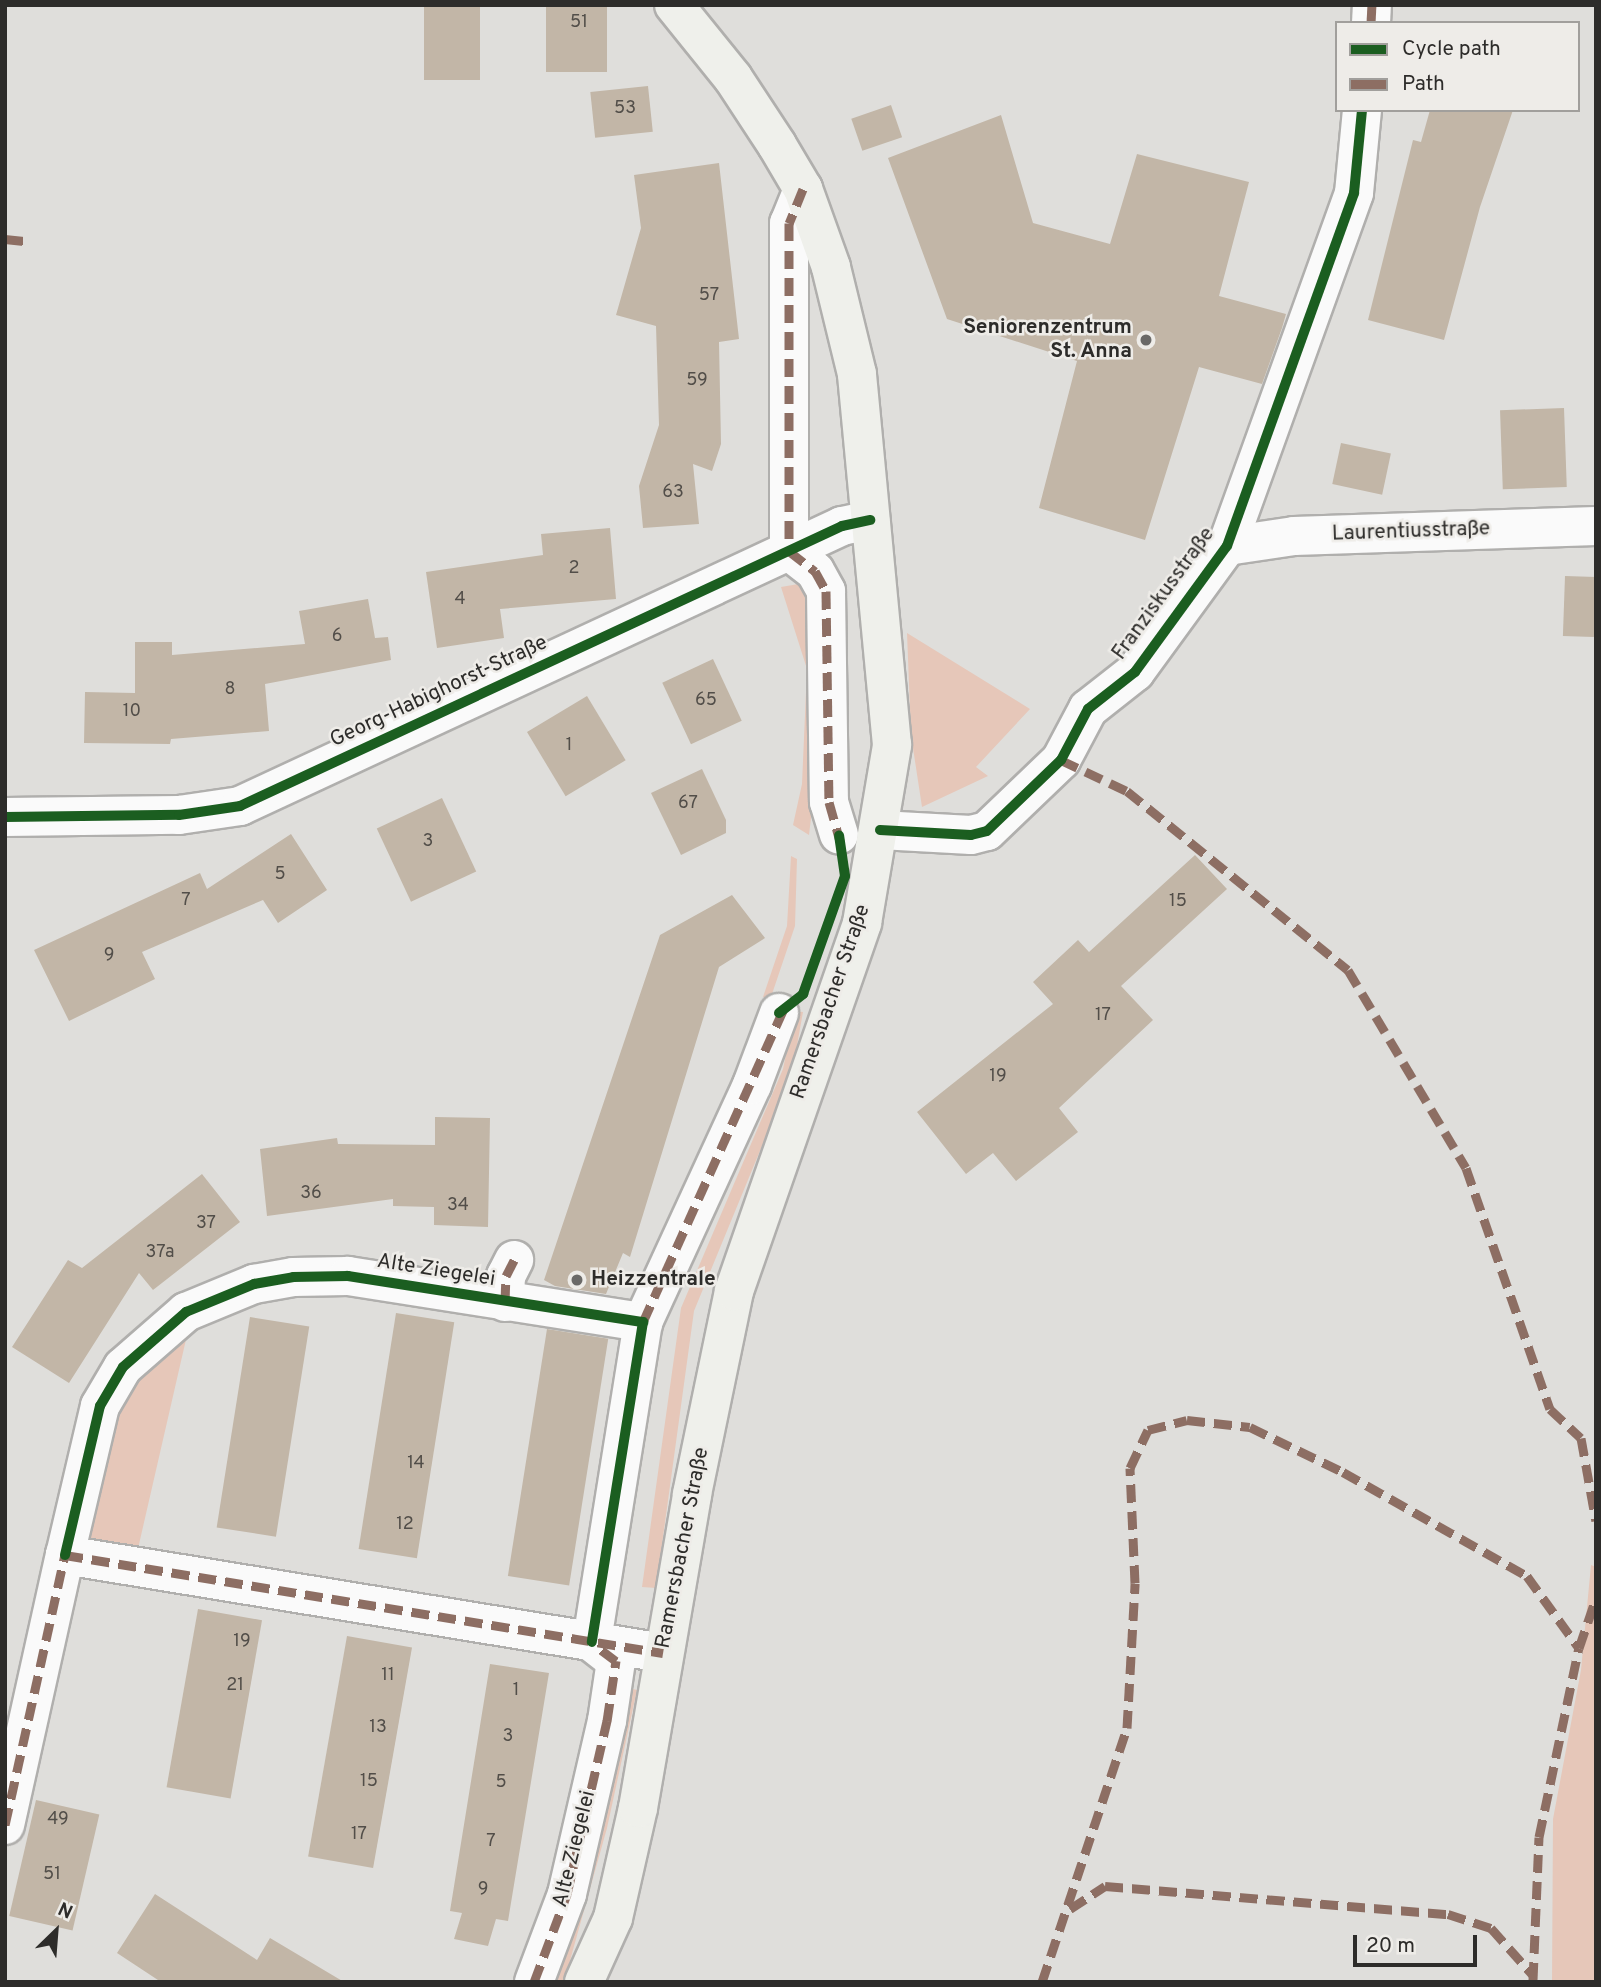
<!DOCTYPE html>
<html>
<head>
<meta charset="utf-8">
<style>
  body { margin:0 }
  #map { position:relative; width:1601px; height:1987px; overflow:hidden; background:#dfdedb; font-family:Overpass,sans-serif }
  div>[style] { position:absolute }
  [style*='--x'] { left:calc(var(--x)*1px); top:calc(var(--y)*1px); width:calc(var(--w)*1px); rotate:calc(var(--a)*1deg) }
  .green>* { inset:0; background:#e6c7b9 }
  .building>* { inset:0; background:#c2b6a7; transform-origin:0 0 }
  .roads { filter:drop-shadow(2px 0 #b0afad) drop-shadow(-2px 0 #b0afad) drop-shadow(0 2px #b0afad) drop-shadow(0 -2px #b0afad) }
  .minor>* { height:38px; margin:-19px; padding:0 19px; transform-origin:19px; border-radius:19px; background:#fafafa }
  .secondary>* { height:38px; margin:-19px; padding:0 19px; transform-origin:19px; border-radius:19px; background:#eff0eb }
  .quiet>* { height:9px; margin-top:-4.5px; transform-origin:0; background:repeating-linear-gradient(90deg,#8d6e63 0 18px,transparent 0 27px) }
  .cycleway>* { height:10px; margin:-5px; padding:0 5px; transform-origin:5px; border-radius:5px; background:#1b5e20 }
  .dots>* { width:19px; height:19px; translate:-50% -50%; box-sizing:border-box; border:4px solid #eeece8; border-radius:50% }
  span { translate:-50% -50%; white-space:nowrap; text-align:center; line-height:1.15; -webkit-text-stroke:5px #eeece8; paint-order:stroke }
  .number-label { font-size:18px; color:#524e49 }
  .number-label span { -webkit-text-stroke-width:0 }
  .poi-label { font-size:21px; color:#2d2c2a; font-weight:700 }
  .right { translate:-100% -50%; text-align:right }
  .left { translate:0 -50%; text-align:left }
  .street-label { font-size:21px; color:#2d2c2a }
  .frame { position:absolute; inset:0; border:7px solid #2d2c2a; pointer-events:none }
  .legend { position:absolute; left:1335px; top:21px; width:245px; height:91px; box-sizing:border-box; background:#eeece8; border:2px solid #a19f9c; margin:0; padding:9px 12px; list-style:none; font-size:21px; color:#2d2c2a }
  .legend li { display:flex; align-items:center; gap:14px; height:35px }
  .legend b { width:35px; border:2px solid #a19f9c }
  .north { position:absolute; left:21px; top:1896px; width:70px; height:70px; -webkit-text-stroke:5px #eeece8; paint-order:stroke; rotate:25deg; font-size:19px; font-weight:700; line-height:28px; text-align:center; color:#2d2c2a }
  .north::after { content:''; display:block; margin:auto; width:24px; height:32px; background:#2d2c2a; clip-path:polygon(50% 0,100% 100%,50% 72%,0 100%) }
  .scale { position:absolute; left:1353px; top:1935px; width:124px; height:32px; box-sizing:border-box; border:4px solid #2d2c2a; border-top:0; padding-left:9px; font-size:21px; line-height:24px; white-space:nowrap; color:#2d2c2a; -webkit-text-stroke:5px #eeece8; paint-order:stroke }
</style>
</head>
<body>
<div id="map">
  <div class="green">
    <div style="clip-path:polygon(816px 581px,821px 734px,809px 835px,793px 825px,802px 784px,807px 669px,781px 587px)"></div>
    <div style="clip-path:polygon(907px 633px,1030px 709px,976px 767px,988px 776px,922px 807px,911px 735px)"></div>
    <div style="clip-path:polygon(791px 856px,797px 859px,795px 926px,770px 1000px,763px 997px,787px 926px)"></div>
    <div style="clip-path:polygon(795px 1011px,803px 1012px,792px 1073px,694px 1311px,656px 1588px,642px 1587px,681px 1308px,783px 1069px)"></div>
    <div style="clip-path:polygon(190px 1322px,137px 1553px,75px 1541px,109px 1410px)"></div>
    <div style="clip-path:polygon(1591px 1565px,1596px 1567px,1596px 1982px,1552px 1982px,1553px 1819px,1581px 1670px)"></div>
    <div style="clip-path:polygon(624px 1687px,637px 1690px,607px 1828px,564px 1982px,549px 1982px)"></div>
  </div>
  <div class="building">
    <div style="left:424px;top:5px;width:56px;height:75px"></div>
    <div style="left:546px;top:5px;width:61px;height:67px"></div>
    <div style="left:648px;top:86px;width:46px;height:58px;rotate:84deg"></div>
    <div style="left:891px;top:105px;width:34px;height:42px;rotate:71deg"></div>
    <div style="clip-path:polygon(1430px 110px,1513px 110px,1480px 207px,1444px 340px,1368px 320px,1413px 140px,1421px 142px)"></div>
    <div style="clip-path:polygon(1001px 115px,1033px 223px,1110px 244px,1137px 154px,1249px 182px,1219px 296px,1286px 314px,1282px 328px,1262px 384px,1199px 367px,1145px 540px,1039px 508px,1077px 361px,947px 319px,888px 158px)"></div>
    <div style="clip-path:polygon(719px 163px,739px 339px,719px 342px,721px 444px,712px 471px,693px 464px,699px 524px,643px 528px,639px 486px,659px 425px,656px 326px,616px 315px,641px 228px,634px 175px)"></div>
    <div style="left:1564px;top:408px;width:79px;height:64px;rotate:88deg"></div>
    <div style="left:1341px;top:443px;width:51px;height:42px;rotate:12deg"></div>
    <div style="clip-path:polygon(610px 528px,616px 599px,500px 609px,504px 638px,437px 648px,426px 572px,543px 555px,541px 534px)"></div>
    <div style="left:1565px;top:576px;width:31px;height:60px;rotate:2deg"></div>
    <div style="clip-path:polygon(368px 599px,375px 638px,388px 637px,391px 660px,265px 684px,269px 731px,171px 739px,170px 744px,84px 743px,85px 692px,135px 693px,135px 642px,172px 642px,172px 655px,305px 644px,299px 611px)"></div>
    <div style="left:713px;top:659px;width:68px;height:56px;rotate:65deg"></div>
    <div style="left:587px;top:696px;width:75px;height:70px;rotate:59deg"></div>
    <div style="clip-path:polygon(702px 769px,726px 820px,726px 833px,681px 855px,651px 793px)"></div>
    <div style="left:442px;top:798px;width:81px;height:72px;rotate:65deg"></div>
    <div style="clip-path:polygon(291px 834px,327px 890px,278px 923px,263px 900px,142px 952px,155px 979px,69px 1021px,34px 950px,200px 873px,207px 889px)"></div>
    <div style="clip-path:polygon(1195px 855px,1227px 889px,1121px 986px,1153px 1020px,1059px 1108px,1078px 1132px,1016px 1181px,993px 1153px,966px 1174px,917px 1112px,1053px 1004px,1033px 982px,1078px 940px,1089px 952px)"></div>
    <div style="clip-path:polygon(732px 895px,765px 938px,719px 967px,630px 1257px,623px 1253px,606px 1294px,555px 1286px,544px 1280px,660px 935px)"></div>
    <div style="clip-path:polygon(435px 1117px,490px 1118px,488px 1227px,434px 1225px,434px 1207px,393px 1206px,393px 1199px,267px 1216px,260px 1149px,337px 1138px,338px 1144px,435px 1145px)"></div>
    <div style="clip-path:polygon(202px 1174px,240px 1222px,153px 1290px,139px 1273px,69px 1383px,12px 1347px,68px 1260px,82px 1268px)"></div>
    <div style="left:396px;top:1313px;width:59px;height:239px;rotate:9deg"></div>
    <div style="left:250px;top:1317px;width:60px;height:213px;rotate:9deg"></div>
    <div style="left:547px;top:1329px;width:62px;height:250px;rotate:9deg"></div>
    <div style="left:198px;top:1609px;width:65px;height:181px;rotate:10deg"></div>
    <div style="left:347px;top:1636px;width:66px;height:224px;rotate:10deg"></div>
    <div style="clip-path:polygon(490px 1664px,549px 1673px,508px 1921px,496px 1919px,488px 1946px,454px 1939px,462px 1913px,450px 1911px)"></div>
    <div style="left:36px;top:1800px;width:65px;height:119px;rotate:13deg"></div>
    <div style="clip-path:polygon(155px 1894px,257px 1960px,270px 1938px,344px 1982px,161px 1982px,117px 1953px)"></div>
  </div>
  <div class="roads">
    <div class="minor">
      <div style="--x:1371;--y:23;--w:18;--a:-87"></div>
      <div style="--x:803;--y:189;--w:37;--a:112"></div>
      <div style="--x:789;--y:223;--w:328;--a:90"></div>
      <div style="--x:789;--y:551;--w:33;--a:38"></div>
      <div style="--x:815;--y:571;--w:23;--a:61"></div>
      <div style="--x:826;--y:591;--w:211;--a:89.2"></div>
      <div style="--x:829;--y:802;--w:34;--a:73"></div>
      <div style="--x:1227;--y:546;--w:68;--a:-8.5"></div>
      <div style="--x:1294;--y:536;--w:302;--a:-1.9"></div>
      <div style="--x:5;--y:817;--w:174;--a:-0.7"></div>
      <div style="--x:179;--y:815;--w:62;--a:-8.4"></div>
      <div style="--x:240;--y:806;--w:664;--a:-24.94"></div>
      <div style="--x:842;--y:526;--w:29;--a:-12"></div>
      <div style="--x:880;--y:830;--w:91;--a:3.1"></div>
      <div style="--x:971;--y:835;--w:16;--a:-14"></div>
      <div style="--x:987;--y:831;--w:103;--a:-43.8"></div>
      <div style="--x:1061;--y:760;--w:58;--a:-62.1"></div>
      <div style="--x:1088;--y:709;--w:60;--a:-38.2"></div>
      <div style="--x:1135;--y:672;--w:156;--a:-53.9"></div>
      <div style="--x:1227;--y:546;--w:375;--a:-70.2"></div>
      <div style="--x:1354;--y:193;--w:83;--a:-84.5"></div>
      <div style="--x:505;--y:1302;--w:26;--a:-88"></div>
      <div style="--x:506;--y:1276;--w:18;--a:-63"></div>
      <div style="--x:643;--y:1322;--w:261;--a:-65.3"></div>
      <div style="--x:752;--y:1085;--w:77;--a:-69.4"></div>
      <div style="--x:65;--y:1555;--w:153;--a:-76.8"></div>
      <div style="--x:100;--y:1406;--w:45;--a:-59.5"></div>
      <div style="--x:123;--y:1367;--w:84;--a:-41.1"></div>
      <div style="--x:186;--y:1312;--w:74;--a:-22.4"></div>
      <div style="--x:254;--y:1284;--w:40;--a:-10"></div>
      <div style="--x:293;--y:1277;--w:55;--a:-1"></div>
      <div style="--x:348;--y:1276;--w:299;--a:8.9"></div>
      <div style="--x:643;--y:1322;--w:324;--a:99.1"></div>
      <div style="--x:5;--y:1825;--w:277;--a:-77.5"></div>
      <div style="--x:65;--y:1555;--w:606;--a:9.31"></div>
      <div style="--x:534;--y:1982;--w:94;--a:-69.4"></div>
      <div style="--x:567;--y:1894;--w:178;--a:-77"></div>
      <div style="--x:607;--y:1721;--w:61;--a:-81.5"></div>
      <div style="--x:616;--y:1661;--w:31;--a:-142"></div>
    </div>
    <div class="secondary">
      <div style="--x:584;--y:1982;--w:70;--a:-65.6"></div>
      <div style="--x:613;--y:1918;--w:113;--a:-77.2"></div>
      <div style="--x:638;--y:1808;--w:319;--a:-80.2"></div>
      <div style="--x:692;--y:1494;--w:207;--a:-78.3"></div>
      <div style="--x:734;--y:1291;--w:390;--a:-70.8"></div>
      <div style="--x:862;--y:923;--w:181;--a:-80.4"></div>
      <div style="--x:892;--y:745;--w:373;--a:-95.4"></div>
      <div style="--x:857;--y:374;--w:110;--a:-103.7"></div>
      <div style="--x:831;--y:267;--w:83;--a:-109.7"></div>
      <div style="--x:803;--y:189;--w:51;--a:-120.6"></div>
      <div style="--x:777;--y:145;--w:80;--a:-123.3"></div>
      <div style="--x:733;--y:78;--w:94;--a:-128.9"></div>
    </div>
  </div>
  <div class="quiet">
    <div style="--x:1371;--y:23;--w:18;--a:-87"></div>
    <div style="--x:803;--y:189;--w:37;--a:112"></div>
    <div style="--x:789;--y:223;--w:328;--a:90"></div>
    <div style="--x:789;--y:551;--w:33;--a:38"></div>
    <div style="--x:815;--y:571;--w:23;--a:61"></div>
    <div style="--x:826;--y:591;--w:211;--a:89.2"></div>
    <div style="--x:829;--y:802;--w:41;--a:74.2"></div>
    <div style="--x:5;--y:239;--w:19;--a:6"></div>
    <div style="--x:1061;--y:760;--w:73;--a:25.2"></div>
    <div style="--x:1127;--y:791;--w:284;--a:39"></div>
    <div style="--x:1348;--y:970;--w:230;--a:59.2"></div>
    <div style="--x:1466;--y:1168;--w:255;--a:70.8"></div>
    <div style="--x:1550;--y:1409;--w:42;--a:43.1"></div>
    <div style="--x:1581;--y:1438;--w:84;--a:79.8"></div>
    <div style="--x:505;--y:1302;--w:26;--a:-88"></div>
    <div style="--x:506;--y:1276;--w:18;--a:-63"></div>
    <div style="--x:643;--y:1322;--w:342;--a:-65.8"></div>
    <div style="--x:5;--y:1825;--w:277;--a:-77.5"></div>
    <div style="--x:65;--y:1555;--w:606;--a:9.31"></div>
    <div style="--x:1070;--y:1909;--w:42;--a:-33.3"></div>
    <div style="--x:1105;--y:1886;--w:344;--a:4.7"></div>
    <div style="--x:1448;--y:1914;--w:45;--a:18"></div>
    <div style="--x:1491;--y:1928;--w:63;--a:48.2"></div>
    <div style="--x:1533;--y:1980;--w:143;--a:-87.6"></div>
    <div style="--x:1539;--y:1837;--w:193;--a:-78.1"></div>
    <div style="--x:1579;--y:1648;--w:53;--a:-71.2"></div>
    <div style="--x:534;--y:1982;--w:94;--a:-69.4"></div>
    <div style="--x:567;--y:1894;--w:178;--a:-77"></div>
    <div style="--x:607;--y:1721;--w:61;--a:-81.5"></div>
    <div style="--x:616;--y:1661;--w:26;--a:-143"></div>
    <div style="--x:1042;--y:1982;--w:268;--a:-71.5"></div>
    <div style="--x:1127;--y:1728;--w:145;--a:-86.8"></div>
    <div style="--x:1135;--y:1583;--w:115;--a:-92.5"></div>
    <div style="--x:1130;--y:1468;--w:42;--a:-64.7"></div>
    <div style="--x:1148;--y:1430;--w:40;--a:-14.4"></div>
    <div style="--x:1187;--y:1420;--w:63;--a:6.3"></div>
    <div style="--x:1250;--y:1427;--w:103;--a:25.8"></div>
    <div style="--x:1343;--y:1472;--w:211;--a:29.5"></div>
    <div style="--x:1527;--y:1576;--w:89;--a:54.2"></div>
  </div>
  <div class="cycleway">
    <div style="--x:5;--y:817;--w:174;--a:-0.7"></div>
    <div style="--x:179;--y:815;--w:62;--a:-8.4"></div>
    <div style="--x:240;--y:806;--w:664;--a:-24.94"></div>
    <div style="--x:842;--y:526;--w:29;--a:-12"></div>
    <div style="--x:880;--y:830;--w:91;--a:3.1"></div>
    <div style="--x:971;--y:835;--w:16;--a:-14"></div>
    <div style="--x:987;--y:831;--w:103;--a:-43.8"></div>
    <div style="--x:1061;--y:760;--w:58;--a:-62.1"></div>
    <div style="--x:1088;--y:709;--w:60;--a:-38.2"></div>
    <div style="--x:1135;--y:672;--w:156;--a:-53.9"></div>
    <div style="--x:1227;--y:546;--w:375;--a:-70.2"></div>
    <div style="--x:1354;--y:193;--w:83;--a:-84.5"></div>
    <div style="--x:779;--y:1013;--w:31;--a:-38"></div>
    <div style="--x:803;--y:994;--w:125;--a:-70.4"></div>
    <div style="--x:845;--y:876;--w:41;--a:-98.3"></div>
    <div style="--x:65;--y:1555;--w:153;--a:-76.8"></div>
    <div style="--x:100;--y:1406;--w:45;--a:-59.5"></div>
    <div style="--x:123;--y:1367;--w:84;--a:-41.1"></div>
    <div style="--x:186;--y:1312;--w:74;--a:-22.4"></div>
    <div style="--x:254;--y:1284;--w:40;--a:-10"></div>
    <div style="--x:293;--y:1277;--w:55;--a:-1"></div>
    <div style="--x:348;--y:1276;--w:299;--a:8.9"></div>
    <div style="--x:643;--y:1322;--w:324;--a:99.1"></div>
  </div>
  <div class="dots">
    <div style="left:1146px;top:340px;background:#6b6a68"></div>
    <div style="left:577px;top:1280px;background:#6b6a68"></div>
  </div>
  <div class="number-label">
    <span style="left:579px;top:23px">51</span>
    <span style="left:625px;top:109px">53</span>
    <span style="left:709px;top:296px">57</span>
    <span style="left:697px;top:381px">59</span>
    <span style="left:673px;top:493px">63</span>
    <span style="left:574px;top:569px">2</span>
    <span style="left:460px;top:600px">4</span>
    <span style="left:337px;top:637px">6</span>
    <span style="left:230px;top:690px">8</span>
    <span style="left:706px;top:701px">65</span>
    <span style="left:132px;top:712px">10</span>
    <span style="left:569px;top:746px">1</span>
    <span style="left:688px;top:804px">67</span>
    <span style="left:428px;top:842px">3</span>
    <span style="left:280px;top:875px">5</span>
    <span style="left:186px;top:901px">7</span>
    <span style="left:1178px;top:902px">15</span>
    <span style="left:109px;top:956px">9</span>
    <span style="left:1103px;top:1016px">17</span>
    <span style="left:998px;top:1077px">19</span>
    <span style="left:311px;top:1194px">36</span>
    <span style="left:458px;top:1206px">34</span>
    <span style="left:206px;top:1224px">37</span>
    <span style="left:160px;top:1253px">37a</span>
    <span style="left:416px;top:1464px">14</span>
    <span style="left:405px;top:1525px">12</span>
    <span style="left:242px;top:1642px">19</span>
    <span style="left:388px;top:1676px">11</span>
    <span style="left:235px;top:1686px">21</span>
    <span style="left:516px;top:1691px">1</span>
    <span style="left:378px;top:1728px">13</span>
    <span style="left:508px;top:1737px">3</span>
    <span style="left:369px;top:1782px">15</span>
    <span style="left:501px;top:1783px">5</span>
    <span style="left:58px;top:1820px">49</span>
    <span style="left:359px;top:1835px">17</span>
    <span style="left:491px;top:1842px">7</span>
    <span style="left:52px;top:1875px">51</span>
    <span style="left:483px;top:1890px">9</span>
  </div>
  <div class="poi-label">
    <span class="right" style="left:1132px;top:340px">Seniorenzentrum<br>St. Anna</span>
    <span class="left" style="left:591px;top:1280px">Heizzentrale</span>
  </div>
  <div class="street-label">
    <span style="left:1411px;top:532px;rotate:-2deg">Laurentiusstraße</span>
    <span style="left:1164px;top:594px;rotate:-54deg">Franziskusstraße</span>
    <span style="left:439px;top:692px;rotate:-25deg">Georg-Habighorst-Straße</span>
    <span style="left:831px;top:1002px;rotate:-71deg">Ramersbacher Straße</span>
    <span style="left:436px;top:1271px;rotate:9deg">Alte Ziegelei</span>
    <span style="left:683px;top:1548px;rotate:-79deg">Ramersbacher Straße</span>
    <span style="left:575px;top:1849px;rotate:-76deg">Alte Ziegelei</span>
  </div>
  <div class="frame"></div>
  <ul class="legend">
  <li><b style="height:9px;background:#1b5e20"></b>Cycle path</li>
  <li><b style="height:9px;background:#8d6e63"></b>Path</li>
  </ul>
  <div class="north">N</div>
  <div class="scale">20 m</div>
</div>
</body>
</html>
